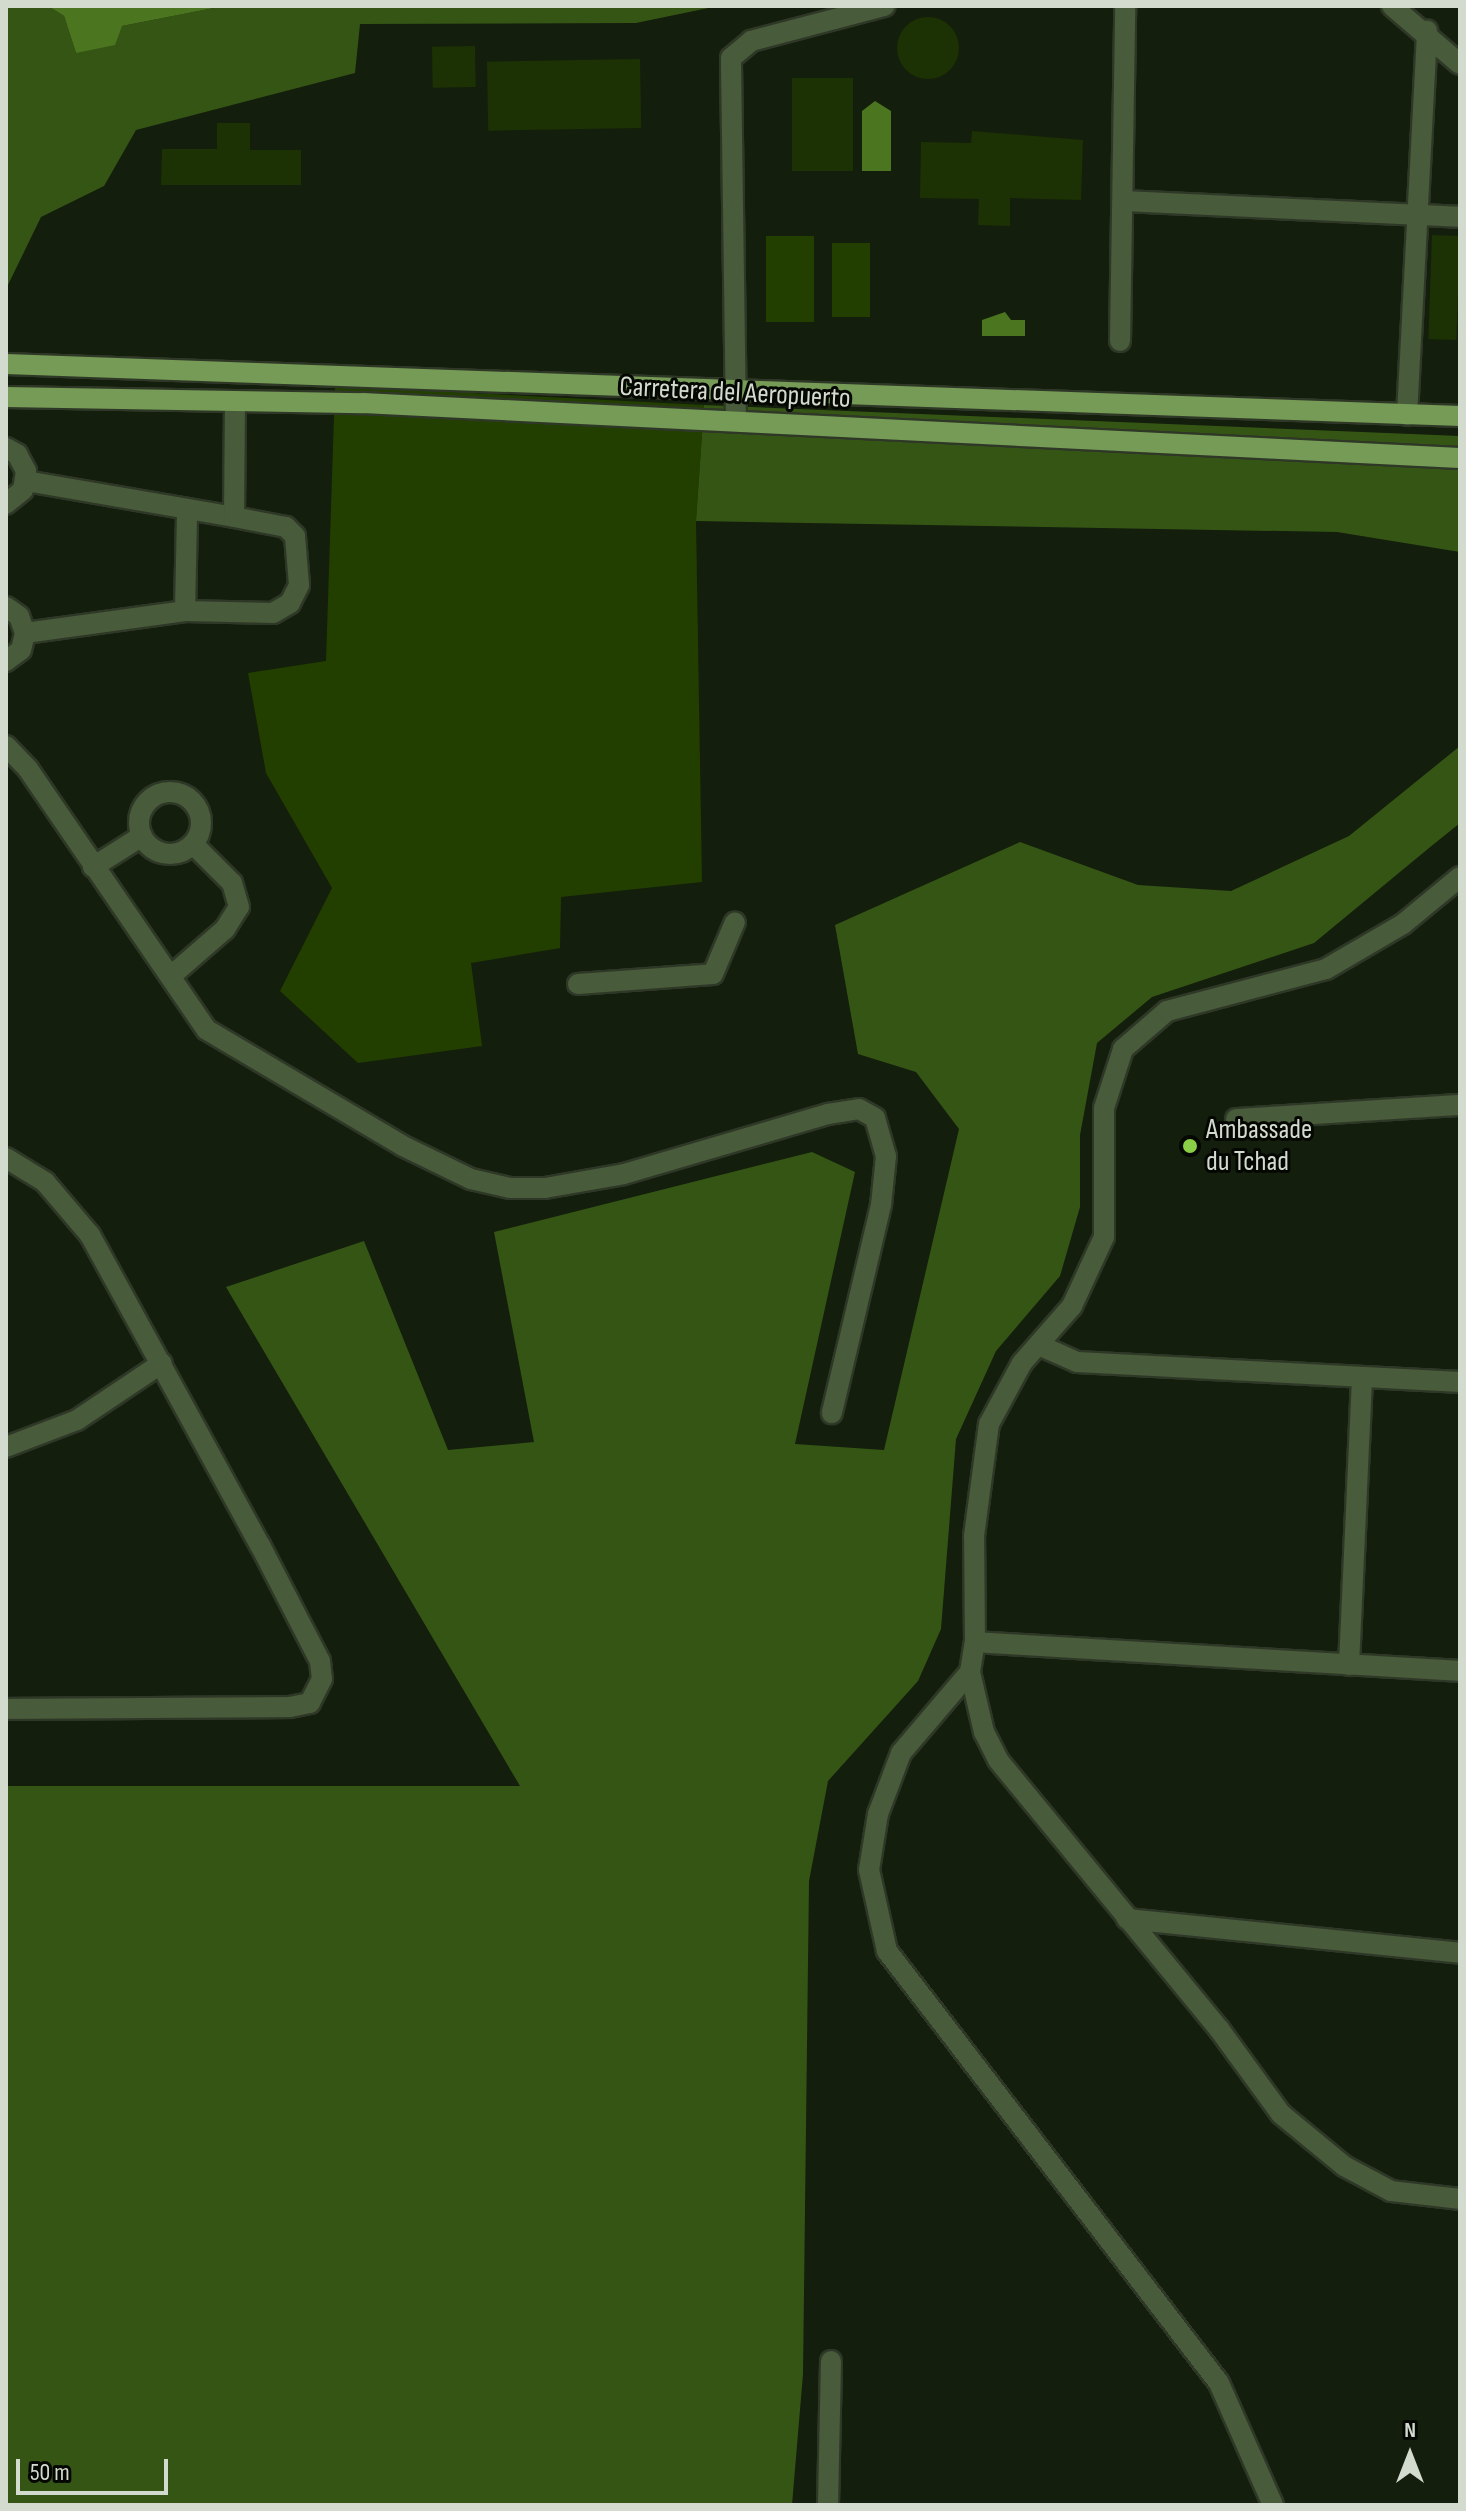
<!DOCTYPE html>
<html>
<head>
<meta charset="utf-8">
<style>
  body { margin:0 }
  #map { position:relative; width:1466px; height:2511px; overflow:hidden; background:#141e0c; font-family:"Sofia Sans Condensed",sans-serif }
  div>[style] { position:absolute }
  [style*='--x'] { left:calc(var(--x)*1px); top:calc(var(--y)*1px); width:calc(var(--w)*1px); rotate:calc(var(--a)*1deg) }
  .green>* { inset:0; background:#223f00; transform-origin:0 0 }
  .forest>* { inset:0; background:#355515 }
  .water>* { inset:0; background:#4b751f }
  .building>* { inset:0; background:#1c3204; transform-origin:0 0 }
  .round { border-radius:50% }
  .roads { filter:drop-shadow(2px 0 #2f3827) drop-shadow(-2px 0 #2f3827) drop-shadow(0 2px #2f3827) drop-shadow(0 -2px #2f3827) }
  .minor>* { height:20px; margin:-10px; padding:0 10px; transform-origin:10px; border-radius:10px; background:#485b3a }
  .minor>.ring { margin:-10px; padding:0; box-sizing:content-box; background:none; border:20px solid #485b3a; border-radius:50% }
  .tertiary>* { height:20px; margin:-10px; padding:0 10px; transform-origin:10px; border-radius:10px; background:#485b3a }
  .primary>* { height:20px; margin:-10px; padding:0 10px; transform-origin:10px; border-radius:10px; background:#759b56 }
  .dots>* { width:22px; height:22px; translate:-50% -50%; box-sizing:border-box; border:4px solid #040702; border-radius:50% }
  span { translate:-50% -50%; white-space:nowrap; text-align:center; line-height:1.15; -webkit-text-stroke:6px #040702; paint-order:stroke }
  .street-label { font-size:28px; color:#d3dace }
  .poi-label { font-size:28px; color:#d3dace }
  .left { translate:0 -50%; text-align:left }
  .frame { position:absolute; inset:0; border:8px solid #d3dace; pointer-events:none }
  .north { position:absolute; left:1370px; top:2415px; width:80px; height:80px; -webkit-text-stroke:6px #040702; paint-order:stroke; rotate:0deg; font-size:22px; font-weight:700; line-height:32px; text-align:center; color:#d3dace }
  .north::after { content:''; display:block; margin:auto; width:28px; height:36px; background:#d3dace; clip-path:polygon(50% 0,100% 100%,50% 72%,0 100%) }
  .scale { position:absolute; left:16px; top:2459px; width:152px; height:36px; box-sizing:border-box; border:4px solid #d3dace; border-top:0; padding-left:10px; font-size:24px; line-height:28px; white-space:nowrap; color:#d3dace; -webkit-text-stroke:6px #040702; paint-order:stroke }
</style>
</head>
<body>
<div id="map">
  <div class="green">
    <div style="left:766px;top:236px;width:48px;height:86px"></div>
    <div style="left:832px;top:243px;width:38px;height:74px"></div>
    <div style="clip-path:polygon(335px 386px,704px 405px,696px 521px,702px 882px,561px 897px,560px 948px,471px 963px,482px 1046px,358px 1063px,280px 991px,332px 888px,266px 773px,248px 673px,326px 661px)"></div>
  </div>
  <div class="forest">
    <div style="clip-path:polygon(6px 6px,48px 6px,64px 16px,76px 53px,122px 26px,224px 6px,718px 6px,636px 23px,360px 24px,355px 73px,136px 130px,104px 186px,41px 217px,6px 289px)"></div>
    <div style="clip-path:polygon(704px 405px,1460px 436px,1460px 552px,1337px 532px,696px 521px)"></div>
    <div style="clip-path:polygon(1460px 746px,1460px 823px,1429px 848px,1314px 943px,1152px 997px,1097px 1043px,1080px 1135px,1080px 1207px,1060px 1276px,996px 1351px,956px 1439px,941px 1629px,918px 1681px,828px 1781px,809px 1881px,803px 2374px,792px 2505px,6px 2505px,6px 1786px,520px 1786px,226px 1287px,364px 1241px,448px 1450px,534px 1442px,494px 1232px,812px 1152px,855px 1172px,795px 1444px,884px 1450px,959px 1129px,916px 1072px,858px 1054px,835px 925px,1020px 842px,1138px 885px,1231px 891px,1349px 836px)"></div>
  </div>
  <div class="water">
    <div style="clip-path:polygon(48px 6px,224px 6px,122px 26px,115px 45px,76px 53px,64px 16px)"></div>
    <div style="clip-path:polygon(875px 101px,891px 111px,891px 171px,862px 171px,862px 111px)"></div>
    <div style="clip-path:polygon(1005px 312px,1011px 320px,1025px 320px,1025px 336px,982px 336px,982px 320px)"></div>
  </div>
  <div class="building">
    <div class="round" style="left:897px;top:17px;width:62px;height:62px"></div>
    <div style="left:475px;top:46px;width:41px;height:43px;rotate:89deg"></div>
    <div style="left:640px;top:59px;width:69px;height:153px;rotate:89deg"></div>
    <div style="left:792px;top:78px;width:61px;height:93px"></div>
    <div style="clip-path:polygon(217px 123px,250px 123px,250px 150px,301px 150px,301px 185px,161px 185px,162px 149px,217px 149px)"></div>
    <div style="clip-path:polygon(972px 131px,1083px 140px,1081px 200px,1010px 198px,1010px 226px,978px 225px,979px 199px,920px 198px,921px 142px,971px 143px)"></div>
    <div style="left:1432px;top:235px;width:28px;height:104px;rotate:2deg"></div>
  </div>
  <div class="roads">
    <div class="minor">
      <div style="--x:1392;--y:6;--w:89;--a:40.5"></div>
      <div style="--x:1123;--y:201;--w:337;--a:2.7"></div>
      <div style="--x:1120;--y:341;--w:335;--a:-89.1"></div>
      <div style="--x:1407;--y:415;--w:385;--a:-87"></div>
      <div style="--x:736;--y:421;--w:363;--a:-90.8"></div>
      <div style="--x:731;--y:58;--w:26;--a:-40"></div>
      <div style="--x:751;--y:41;--w:138;--a:-14.7"></div>
      <div style="--x:6;--y:448;--w:13;--a:29"></div>
      <div style="--x:17;--y:454;--w:19;--a:62"></div>
      <div style="--x:26;--y:471;--w:19;--a:99"></div>
      <div style="--x:23;--y:490;--w:22;--a:141"></div>
      <div style="--x:26;--y:481;--w:211;--a:9.8"></div>
      <div style="--x:6;--y:607;--w:16;--a:35"></div>
      <div style="--x:19;--y:616;--w:18;--a:71"></div>
      <div style="--x:25;--y:633;--w:17;--a:103"></div>
      <div style="--x:21;--y:650;--w:19;--a:144"></div>
      <div style="--x:185;--y:611;--w:98;--a:-88.8"></div>
      <div style="--x:25;--y:633;--w:162;--a:-7.8"></div>
      <div style="--x:185;--y:611;--w:88;--a:1.3"></div>
      <div style="--x:273;--y:613;--w:20;--a:-30"></div>
      <div style="--x:290;--y:603;--w:20;--a:-63"></div>
      <div style="--x:299;--y:585;--w:49;--a:-94.7"></div>
      <div style="--x:295;--y:536;--w:13;--a:-135"></div>
      <div style="--x:286;--y:527;--w:53;--a:-169.1"></div>
      <div style="--x:234;--y:517;--w:116;--a:-89.5"></div>
      <div style="--x:6;--y:746;--w:32;--a:46"></div>
      <div style="--x:28;--y:769;--w:316;--a:55.6"></div>
      <div style="--x:207;--y:1030;--w:228;--a:30.6"></div>
      <div style="--x:403;--y:1146;--w:76;--a:25.9"></div>
      <div style="--x:471;--y:1179;--w:40;--a:13"></div>
      <div style="--x:510;--y:1188;--w:35;--a:0"></div>
      <div style="--x:545;--y:1188;--w:80;--a:-10"></div>
      <div style="--x:624;--y:1174;--w:213;--a:-16.4"></div>
      <div style="--x:828;--y:1114;--w:31;--a:-9"></div>
      <div style="--x:859;--y:1109;--w:18;--a:29"></div>
      <div style="--x:875;--y:1118;--w:40;--a:74"></div>
      <div style="--x:886;--y:1156;--w:49;--a:95.8"></div>
      <div style="--x:881;--y:1205;--w:214;--a:103.3"></div>
      <div class="ring" style="left:139px;top:792px;width:42px;height:42px"></div>
      <div style="--x:93;--y:867;--w:58;--a:-32.3"></div>
      <div style="--x:171;--y:976;--w:72;--a:-41"></div>
      <div style="--x:225;--y:929;--w:26;--a:-58"></div>
      <div style="--x:239;--y:907;--w:25;--a:-106"></div>
      <div style="--x:232;--y:883;--w:55;--a:-135"></div>
      <div style="--x:578;--y:984;--w:135;--a:-4.2"></div>
      <div style="--x:713;--y:974;--w:56;--a:-67.1"></div>
      <div style="--x:1236;--y:1119;--w:224;--a:-3.6"></div>
      <div style="--x:6;--y:1158;--w:46;--a:31.6"></div>
      <div style="--x:45;--y:1182;--w:70;--a:49.7"></div>
      <div style="--x:90;--y:1235;--w:354;--a:61.3"></div>
      <div style="--x:260;--y:1545;--w:131;--a:62.7"></div>
      <div style="--x:320;--y:1661;--w:18;--a:84"></div>
      <div style="--x:322;--y:1679;--w:27;--a:117"></div>
      <div style="--x:310;--y:1703;--w:20;--a:169"></div>
      <div style="--x:290;--y:1707;--w:284;--a:179.6"></div>
      <div style="--x:1041;--y:1346;--w:39;--a:24"></div>
      <div style="--x:1077;--y:1362;--w:384;--a:3"></div>
      <div style="--x:6;--y:1447;--w:76;--a:-20.8"></div>
      <div style="--x:77;--y:1420;--w:102;--a:-33.8"></div>
      <div style="--x:975;--y:1642;--w:106;--a:-90.5"></div>
      <div style="--x:974;--y:1536;--w:113;--a:-82.4"></div>
      <div style="--x:989;--y:1424;--w:69;--a:-61.6"></div>
      <div style="--x:1022;--y:1363;--w:76;--a:-48.7"></div>
      <div style="--x:1072;--y:1306;--w:76;--a:-65.1"></div>
      <div style="--x:1104;--y:1237;--w:129;--a:-90"></div>
      <div style="--x:1104;--y:1108;--w:62;--a:-72.1"></div>
      <div style="--x:1123;--y:1049;--w:58;--a:-40.8"></div>
      <div style="--x:1167;--y:1011;--w:164;--a:-14.8"></div>
      <div style="--x:1326;--y:969;--w:89;--a:-30.3"></div>
      <div style="--x:1403;--y:924;--w:74;--a:-39.5"></div>
      <div style="--x:1349;--y:1665;--w:288;--a:-87.4"></div>
      <div style="--x:970;--y:1672;--w:62;--a:76.9"></div>
      <div style="--x:984;--y:1732;--w:31;--a:63"></div>
      <div style="--x:998;--y:1760;--w:348;--a:50.6"></div>
      <div style="--x:1219;--y:2029;--w:105;--a:53.9"></div>
      <div style="--x:1281;--y:2114;--w:82;--a:39.5"></div>
      <div style="--x:1344;--y:2166;--w:53;--a:28"></div>
      <div style="--x:1391;--y:2191;--w:69;--a:6.6"></div>
      <div style="--x:1127;--y:1919;--w:335;--a:5.8"></div>
      <div style="--x:828;--y:2505;--w:144;--a:-88.8"></div>
    </div>
    <div class="tertiary">
      <div style="--x:1273;--y:2505;--w:133;--a:-113.9"></div>
      <div style="--x:1219;--y:2383;--w:545;--a:-127.54"></div>
      <div style="--x:887;--y:1951;--w:83;--a:-102.5"></div>
      <div style="--x:869;--y:1870;--w:57;--a:-80.9"></div>
      <div style="--x:878;--y:1814;--w:65;--a:-69.3"></div>
      <div style="--x:901;--y:1753;--w:106;--a:-49.6"></div>
      <div style="--x:970;--y:1672;--w:30;--a:-81"></div>
      <div style="--x:975;--y:1642;--w:486;--a:3.4"></div>
    </div>
    <div class="primary">
      <div style="--x:6;--y:364;--w:1455;--a:2.05"></div>
      <div style="--x:6;--y:397;--w:357;--a:1"></div>
      <div style="--x:363;--y:403;--w:1098;--a:2.87"></div>
    </div>
  </div>
  <div class="dots">
    <div style="left:1190px;top:1146px;background:#8ace47"></div>
  </div>
  <div class="street-label">
    <span style="left:735px;top:393px;rotate:3deg">Carretera del Aeropuerto</span>
  </div>
  <div class="poi-label">
    <span class="left" style="left:1206px;top:1146px">Ambassade<br>du Tchad</span>
  </div>
  <div class="frame"></div>
  <div class="north">N</div>
  <div class="scale">50 m</div>
</div>
</body>
</html>
